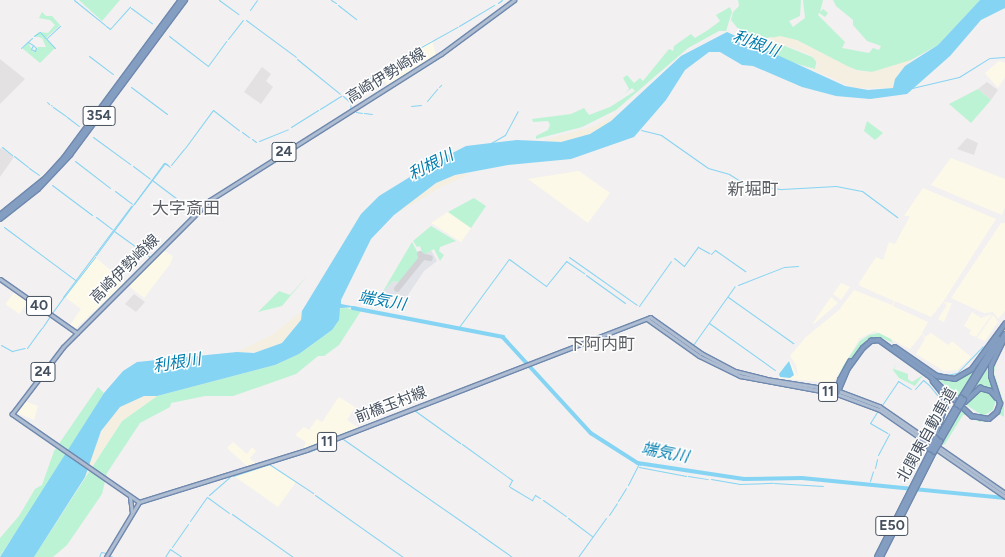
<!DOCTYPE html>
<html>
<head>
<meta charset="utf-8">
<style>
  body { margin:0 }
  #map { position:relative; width:1005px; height:557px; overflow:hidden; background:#f2f0f0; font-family:Figtree,"Noto Sans JP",sans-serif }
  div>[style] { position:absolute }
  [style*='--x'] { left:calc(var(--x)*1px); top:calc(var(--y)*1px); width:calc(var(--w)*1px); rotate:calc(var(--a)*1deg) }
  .commercial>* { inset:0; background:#fdf9e9; transform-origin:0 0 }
  .education>* { inset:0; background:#e4e1e2 }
  .airport>* { inset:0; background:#e1e3e8 }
  .green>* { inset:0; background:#bcf3d5 }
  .sand>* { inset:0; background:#f4efe0 }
  .water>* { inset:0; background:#86d4f3 }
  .stream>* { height:1px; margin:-0.5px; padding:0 0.5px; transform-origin:0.5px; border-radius:0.5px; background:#86d4f3 }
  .river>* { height:3.5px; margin:-1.75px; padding:0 1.75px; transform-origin:1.75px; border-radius:1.75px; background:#86d4f3 }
  .taxiway>* { height:5.5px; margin:-2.75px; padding:0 2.75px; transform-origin:2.75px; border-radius:2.75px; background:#d2d2d6 }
  .roads { filter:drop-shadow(1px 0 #6f88ae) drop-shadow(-1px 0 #6f88ae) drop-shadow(0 1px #6f88ae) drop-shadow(0 -1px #6f88ae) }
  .primary>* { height:3px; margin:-1.5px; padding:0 1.5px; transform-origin:1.5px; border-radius:1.5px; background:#aebdd1 }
  .highway>* { height:3.5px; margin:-1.75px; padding:0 1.75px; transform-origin:1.75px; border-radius:1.75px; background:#849ec2 }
  .bridges { filter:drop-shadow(1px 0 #6f88ae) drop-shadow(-1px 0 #6f88ae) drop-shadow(0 1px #6f88ae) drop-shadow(0 -1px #6f88ae) }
  .highway-bridge>* { height:3.5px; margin:-1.75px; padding:0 1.75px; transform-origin:1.75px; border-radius:1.75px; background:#849ec2 }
  span { translate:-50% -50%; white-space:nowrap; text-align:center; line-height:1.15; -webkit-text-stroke:3px #fff; paint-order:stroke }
  .shield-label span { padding:1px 3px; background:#fff; border:1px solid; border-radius:3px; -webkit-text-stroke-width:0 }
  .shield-label { font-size:14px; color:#46515f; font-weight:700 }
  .street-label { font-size:15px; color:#46515f }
  .water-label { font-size:16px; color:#037dae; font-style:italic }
  .quarter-label { font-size:17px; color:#5c5f65 }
</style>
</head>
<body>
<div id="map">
  <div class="commercial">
    <div style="clip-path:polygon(432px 40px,436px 56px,415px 69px,404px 57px)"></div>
    <div style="clip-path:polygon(403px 58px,412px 71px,389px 85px,386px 84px,379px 73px)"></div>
    <div style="clip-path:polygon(999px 61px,1005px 63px,1005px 77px,998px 88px,985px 73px)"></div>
    <div style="clip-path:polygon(951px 158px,1005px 179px,1005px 207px,1002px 215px,931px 185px)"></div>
    <div style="clip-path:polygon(579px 171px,610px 193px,588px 223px,528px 179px)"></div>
    <div style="clip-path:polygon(923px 188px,996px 219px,943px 302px,952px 303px,944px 322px,938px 319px,947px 305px,943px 302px,931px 317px,895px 301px,893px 306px,928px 322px,922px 333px,925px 337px,931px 333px,948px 345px,952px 341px,971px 357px,957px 370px,944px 371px,916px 354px,925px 339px,922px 334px,910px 349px,875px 331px,860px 338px,833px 383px,778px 378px,789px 360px,798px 377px,796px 365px,790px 356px,806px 337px,839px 310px,854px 290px,892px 305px,894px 301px,860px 286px,859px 283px,876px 257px,883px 260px,889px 242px,895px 244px,910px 216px,904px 216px)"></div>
    <div style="clip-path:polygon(448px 212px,471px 228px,461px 242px,431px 223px)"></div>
    <div style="clip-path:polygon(1001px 223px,1005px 223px,1005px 311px,998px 319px,993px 312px,984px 313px,951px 298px)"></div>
    <div style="clip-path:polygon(162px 250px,173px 256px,170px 264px,144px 298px,130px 287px,133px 279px)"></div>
    <div style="clip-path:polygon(95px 257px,125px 282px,76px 328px,70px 325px,81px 309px,65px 297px)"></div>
    <div style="clip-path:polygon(841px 283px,850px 287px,841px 300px,833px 294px)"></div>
    <div style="left:15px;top:291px;width:17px;height:16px;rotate:36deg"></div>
    <div style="clip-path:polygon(831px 297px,838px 303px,814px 324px,813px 323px)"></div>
    <div style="clip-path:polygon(972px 312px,981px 318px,992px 314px,976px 337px,969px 334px,971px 330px,964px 326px)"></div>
    <div style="clip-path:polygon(993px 315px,998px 322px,985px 341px,977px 338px)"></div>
    <div style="clip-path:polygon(339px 397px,355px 407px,347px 420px,359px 428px,303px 449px,306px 442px,295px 435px,304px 427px,309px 430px,317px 419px,322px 422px)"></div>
    <div style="clip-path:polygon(25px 401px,38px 406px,34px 420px,17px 413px)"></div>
    <div style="clip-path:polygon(233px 442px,247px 454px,252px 447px,256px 451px,250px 458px,256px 464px,248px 467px,227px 448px)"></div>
    <div style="clip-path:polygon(270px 465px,296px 482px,278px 507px,234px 476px)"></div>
  </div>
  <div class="education">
    <div style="clip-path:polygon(0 59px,25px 79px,0 104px)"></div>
    <div style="clip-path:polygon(262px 67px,271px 74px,266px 81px,273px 87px,261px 104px,244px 92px)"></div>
    <div style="clip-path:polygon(987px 82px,998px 90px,991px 100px,978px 89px)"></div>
    <div style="clip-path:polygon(967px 138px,978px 143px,974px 155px,957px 149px)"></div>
    <div style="clip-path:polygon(1px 148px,14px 157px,0 177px,0 149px)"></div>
    <div style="clip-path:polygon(134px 294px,145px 302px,136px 312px,125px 304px)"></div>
  </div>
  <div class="airport">
    <div style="clip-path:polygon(431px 250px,437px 261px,424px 271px,406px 298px,382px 293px,393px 281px,399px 282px,414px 261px)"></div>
  </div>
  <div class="green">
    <div style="clip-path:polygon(79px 0,120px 0,102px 21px)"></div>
    <div style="clip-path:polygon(738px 0,801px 0,800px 16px,789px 21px,793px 27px,805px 18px,803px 0,823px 0,820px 12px,823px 9px,828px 13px,825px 17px,819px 13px,818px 15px,845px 42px,842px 48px,869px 53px,873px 48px,879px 50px,881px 46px,867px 41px,853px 25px,853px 20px,836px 6px,833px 0,980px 0,938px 45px,902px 65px,872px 72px,857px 70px,771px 37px,757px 41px,743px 35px,731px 20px,733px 12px,739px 6px)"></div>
    <div style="clip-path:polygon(730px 7px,732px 12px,726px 31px,719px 31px,688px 48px,616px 110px,582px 127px,536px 139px,536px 136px,548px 130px,550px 125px,548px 121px,533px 122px,532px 119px,571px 114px,584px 108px,589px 115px,610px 107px,635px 91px,632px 88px,625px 93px,629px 89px,623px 78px,627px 75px,634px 83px,640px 78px,643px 81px,669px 49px,673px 51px,674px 46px,691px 34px,695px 38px,708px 30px,720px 21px,716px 15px)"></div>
    <div style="clip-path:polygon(42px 12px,46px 16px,52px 16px,60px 25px,46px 38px,44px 36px,55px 48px,40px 63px,22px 48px,28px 42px,33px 52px,38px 47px,46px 47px,42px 38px,34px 36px,39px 32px,48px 33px,55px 25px,50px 20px,39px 18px)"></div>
    <div style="clip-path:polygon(780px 44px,817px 59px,815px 69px,787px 61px,761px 46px)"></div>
    <div style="clip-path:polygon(978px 89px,991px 100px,971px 123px,949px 104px)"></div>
    <div style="clip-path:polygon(867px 121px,883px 133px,875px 140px,864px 131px)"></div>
    <div style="clip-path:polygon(474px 198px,486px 206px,471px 228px,448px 212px)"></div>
    <div style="clip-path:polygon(431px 226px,456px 241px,440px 247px,439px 251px,444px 255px,440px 261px,434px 249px,423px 255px,420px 246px,417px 247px,413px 241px)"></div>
    <div style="clip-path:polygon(412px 242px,420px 257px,399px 282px,393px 281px,382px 293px)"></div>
    <div style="clip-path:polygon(307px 276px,282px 306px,258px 312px,279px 291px,290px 295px)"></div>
    <div style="clip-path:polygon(341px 307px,361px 311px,339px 345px,324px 356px,318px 356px,296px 374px,233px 396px,205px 396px,171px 403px,170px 407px,140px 423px,107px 473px,102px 494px,67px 545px,53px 557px,34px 557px,122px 421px,157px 396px,275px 365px,299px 354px,332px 330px)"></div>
    <div style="clip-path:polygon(879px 333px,891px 339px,893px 343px,880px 337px,867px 339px,843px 369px,835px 384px,843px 366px,860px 341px,869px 335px)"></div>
    <div style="clip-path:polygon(998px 353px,994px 373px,1004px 404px,1004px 417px,999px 414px,991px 420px,986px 421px,980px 422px,975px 420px,966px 415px,963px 415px,945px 444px,942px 445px,962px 409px,979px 421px,990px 419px,998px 412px,1001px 400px,992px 373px)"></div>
    <div style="clip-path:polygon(993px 357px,989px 377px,997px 394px,986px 386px,971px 392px)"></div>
    <div style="clip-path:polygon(982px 360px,959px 397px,936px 377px,952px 380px,961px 378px)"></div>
    <div style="clip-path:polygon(897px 362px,894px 369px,908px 374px,908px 379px,912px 382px,923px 375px,915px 386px,899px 378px,893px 370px)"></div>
    <div style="clip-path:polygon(98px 387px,104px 393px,44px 491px,0 556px,0 538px,19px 516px,35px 489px,42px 485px,54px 451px)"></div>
    <div style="clip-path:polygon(980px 389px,988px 390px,996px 400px,993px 410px,983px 416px,965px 404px)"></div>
  </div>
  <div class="sand">
    <div style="clip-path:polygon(780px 36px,797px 40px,857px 71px,872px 72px,914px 59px,898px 73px,893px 88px,855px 88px,807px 67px,815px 69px,818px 64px,811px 55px,789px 46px,761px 46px,757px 41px)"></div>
    <div style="clip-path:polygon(619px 112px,602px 128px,590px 134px,561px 142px,544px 140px,595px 126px)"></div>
    <div style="clip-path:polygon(471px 174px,443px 186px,394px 215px,436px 183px,455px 175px)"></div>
    <div style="clip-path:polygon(302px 311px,301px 320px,282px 343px,266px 351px,237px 352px,272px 335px)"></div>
    <div style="clip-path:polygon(144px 396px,157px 396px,122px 421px,85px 477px,92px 454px,109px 417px,120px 407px)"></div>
  </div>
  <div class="water">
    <div style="clip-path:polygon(980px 0,1005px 0,1005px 8px,981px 20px,950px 56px,907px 94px,870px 99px,836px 96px,802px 87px,753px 66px,742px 65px,720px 52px,709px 52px,685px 70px,666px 100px,634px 137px,571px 159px,508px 165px,455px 175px,436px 183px,394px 215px,371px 239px,341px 300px,341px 304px,357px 307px,340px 308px,339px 320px,332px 330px,299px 354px,275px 365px,157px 396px,144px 396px,120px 407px,101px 431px,85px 477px,34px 557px,0 557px,104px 393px,123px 371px,137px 362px,237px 352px,254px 353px,282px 343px,301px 320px,302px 311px,361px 214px,379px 196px,431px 164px,466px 146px,517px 140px,561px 142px,590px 134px,611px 121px,681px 56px,727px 32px,845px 86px,868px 90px,893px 88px,895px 79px,905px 66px,938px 45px)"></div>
    <div style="clip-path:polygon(789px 361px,794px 375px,790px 378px,780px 377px,779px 374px)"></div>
  </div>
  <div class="stream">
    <div style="--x:74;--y:0;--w:40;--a:39"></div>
    <div style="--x:219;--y:0;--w:24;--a:36"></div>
    <div style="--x:331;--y:0;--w:6;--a:31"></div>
    <div style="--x:498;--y:3;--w:5;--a:-37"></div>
    <div style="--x:338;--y:5;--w:23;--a:38"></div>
    <div style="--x:131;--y:8;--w:26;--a:36"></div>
    <div style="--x:250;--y:10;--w:12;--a:-55"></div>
    <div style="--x:246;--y:20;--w:62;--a:36.5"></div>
    <div style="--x:106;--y:26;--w:5;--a:37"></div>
    <div style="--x:110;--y:29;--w:30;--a:-48"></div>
    <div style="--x:459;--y:26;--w:41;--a:-31"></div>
    <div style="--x:34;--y:36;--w:7;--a:-34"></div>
    <div style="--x:40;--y:32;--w:22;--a:47"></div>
    <div style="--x:169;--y:36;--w:49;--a:37.6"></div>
    <div style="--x:208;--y:66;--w:31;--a:-54"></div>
    <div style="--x:47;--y:38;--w:18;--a:-43"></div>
    <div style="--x:228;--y:39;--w:24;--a:-52"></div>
    <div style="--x:28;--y:42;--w:6;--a:31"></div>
    <div style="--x:33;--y:45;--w:4;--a:45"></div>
    <div style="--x:36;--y:48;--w:3;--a:108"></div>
    <div style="--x:35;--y:51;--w:4;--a:-153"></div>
    <div style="--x:31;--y:49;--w:4;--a:-63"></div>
    <div style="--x:21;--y:48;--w:15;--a:-42"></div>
    <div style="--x:89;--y:56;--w:30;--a:37"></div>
    <div style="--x:405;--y:56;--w:60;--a:-29.1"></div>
    <div style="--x:297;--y:59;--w:55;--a:39.1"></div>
    <div style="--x:370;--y:78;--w:38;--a:-32"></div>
    <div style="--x:131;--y:87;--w:45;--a:36.9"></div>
    <div style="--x:439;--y:87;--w:3;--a:-45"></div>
    <div style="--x:912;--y:88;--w:48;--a:-13.2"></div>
    <div style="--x:959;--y:77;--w:36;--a:-32"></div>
    <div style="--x:990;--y:58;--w:15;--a:-4"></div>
    <div style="--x:351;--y:90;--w:19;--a:-32"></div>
    <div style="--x:343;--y:96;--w:11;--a:41"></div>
    <div style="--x:351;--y:103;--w:6;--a:99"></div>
    <div style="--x:427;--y:101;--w:16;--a:-50"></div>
    <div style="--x:47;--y:102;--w:3;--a:45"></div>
    <div style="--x:51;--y:105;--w:1;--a:45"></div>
    <div style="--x:411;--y:106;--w:10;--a:-6"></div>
    <div style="--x:53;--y:107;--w:16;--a:35"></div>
    <div style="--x:320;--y:109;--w:25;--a:-32"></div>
    <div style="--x:356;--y:112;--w:6;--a:9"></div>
    <div style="--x:364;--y:113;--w:8;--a:7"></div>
    <div style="--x:67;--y:117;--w:15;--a:37"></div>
    <div style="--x:291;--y:127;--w:32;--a:-32"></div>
    <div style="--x:641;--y:130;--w:21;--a:14"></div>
    <div style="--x:661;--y:135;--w:57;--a:35.1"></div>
    <div style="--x:708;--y:168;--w:22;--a:16"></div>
    <div style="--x:729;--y:174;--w:19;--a:32"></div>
    <div style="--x:745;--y:184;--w:37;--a:8"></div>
    <div style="--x:782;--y:189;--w:54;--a:-3.2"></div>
    <div style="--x:836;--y:186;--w:26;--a:11"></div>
    <div style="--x:862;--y:191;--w:44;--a:36.6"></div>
    <div style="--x:242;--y:132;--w:9;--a:36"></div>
    <div style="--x:93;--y:137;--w:46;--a:36.1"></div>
    <div style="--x:252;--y:139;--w:5;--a:37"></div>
    <div style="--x:259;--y:141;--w:31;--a:-22"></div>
    <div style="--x:491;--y:143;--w:16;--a:-30"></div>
    <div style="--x:505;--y:135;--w:27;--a:-62"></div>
    <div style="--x:2;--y:147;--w:13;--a:39"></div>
    <div style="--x:185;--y:148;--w:47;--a:-53.6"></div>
    <div style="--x:213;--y:110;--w:33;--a:38"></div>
    <div style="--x:14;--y:156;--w:18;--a:38"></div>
    <div style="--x:75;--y:161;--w:44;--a:37.6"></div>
    <div style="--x:171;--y:165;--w:21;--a:-51"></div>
    <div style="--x:133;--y:166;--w:21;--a:37"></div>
    <div style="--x:29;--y:168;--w:12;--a:35"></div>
    <div style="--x:152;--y:180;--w:41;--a:37.1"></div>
    <div style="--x:52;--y:185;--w:50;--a:36.9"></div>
    <div style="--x:115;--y:191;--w:21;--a:37"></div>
    <div style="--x:134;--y:204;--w:51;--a:-52.9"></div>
    <div style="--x:165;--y:163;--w:6;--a:39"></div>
    <div style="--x:133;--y:205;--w:52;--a:-53.6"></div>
    <div style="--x:164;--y:163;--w:4;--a:27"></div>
    <div style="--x:96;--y:217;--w:20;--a:37"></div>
    <div style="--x:4;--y:227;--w:89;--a:36.7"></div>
    <div style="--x:114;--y:231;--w:44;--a:35.8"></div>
    <div style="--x:150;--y:257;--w:30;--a:-45"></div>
    <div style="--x:711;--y:254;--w:6;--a:-45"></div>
    <div style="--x:715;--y:250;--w:37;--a:35"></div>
    <div style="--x:96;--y:255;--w:61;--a:-53.7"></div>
    <div style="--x:569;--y:257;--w:83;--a:35.2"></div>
    <div style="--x:674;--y:258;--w:13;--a:39"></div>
    <div style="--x:684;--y:266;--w:24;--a:-54"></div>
    <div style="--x:698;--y:247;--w:13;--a:29"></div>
    <div style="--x:586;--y:275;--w:48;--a:35.7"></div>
    <div style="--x:738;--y:285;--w:49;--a:-21.4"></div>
    <div style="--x:784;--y:267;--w:14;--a:-4"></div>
    <div style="--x:63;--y:297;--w:114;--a:-53.2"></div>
    <div style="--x:64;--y:297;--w:51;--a:-52.2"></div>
    <div style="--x:728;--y:297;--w:80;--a:35.3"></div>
    <div style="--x:639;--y:306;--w:55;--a:-54.6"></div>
    <div style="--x:52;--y:313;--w:19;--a:-54"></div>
    <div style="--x:709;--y:323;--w:81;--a:35.5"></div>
    <div style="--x:459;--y:327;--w:84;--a:-53.7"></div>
    <div style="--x:509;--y:259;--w:46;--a:36.1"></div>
    <div style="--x:546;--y:286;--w:32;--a:-51"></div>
    <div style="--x:566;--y:261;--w:22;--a:34"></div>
    <div style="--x:42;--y:328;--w:14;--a:-56"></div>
    <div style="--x:1;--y:345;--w:13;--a:29"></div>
    <div style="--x:12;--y:351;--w:13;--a:-13"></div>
    <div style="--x:693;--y:345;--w:72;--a:-54.6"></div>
    <div style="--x:27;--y:348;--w:24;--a:-54"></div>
    <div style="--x:930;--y:370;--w:17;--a:17"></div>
    <div style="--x:946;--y:375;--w:11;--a:-10"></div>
    <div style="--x:957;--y:373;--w:37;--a:-46"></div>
    <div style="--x:925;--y:377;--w:1;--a:-90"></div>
    <div style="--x:915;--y:389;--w:12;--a:-48"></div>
    <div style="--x:923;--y:380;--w:8;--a:40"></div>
    <div style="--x:929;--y:385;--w:14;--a:51"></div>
    <div style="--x:938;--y:396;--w:14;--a:86"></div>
    <div style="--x:882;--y:405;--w:29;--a:-56"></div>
    <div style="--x:898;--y:381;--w:15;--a:32"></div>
    <div style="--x:877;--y:412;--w:13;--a:122"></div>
    <div style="--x:870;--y:423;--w:20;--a:30"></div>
    <div style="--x:380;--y:424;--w:37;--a:-22"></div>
    <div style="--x:414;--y:410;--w:57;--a:35.7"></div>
    <div style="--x:929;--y:437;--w:28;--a:-64"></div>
    <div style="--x:343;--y:439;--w:163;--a:34.8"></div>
    <div style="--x:462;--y:444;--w:62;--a:35.8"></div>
    <div style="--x:512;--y:480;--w:7;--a:117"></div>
    <div style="--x:308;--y:452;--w:72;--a:-21.9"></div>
    <div style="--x:878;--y:455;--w:24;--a:-62"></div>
    <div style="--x:920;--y:456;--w:11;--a:-63"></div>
    <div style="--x:272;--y:463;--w:36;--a:-18"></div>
    <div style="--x:640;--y:465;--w:2;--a:-90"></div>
    <div style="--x:639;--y:467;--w:48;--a:10.8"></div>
    <div style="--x:875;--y:468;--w:9;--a:-77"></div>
    <div style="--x:233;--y:476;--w:38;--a:-18"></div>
    <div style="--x:269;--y:464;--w:53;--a:33.4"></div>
    <div style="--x:688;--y:476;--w:20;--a:9"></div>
    <div style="--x:711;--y:479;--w:28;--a:10"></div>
    <div style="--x:739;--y:484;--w:34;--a:-2"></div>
    <div style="--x:908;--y:480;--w:20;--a:-63"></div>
    <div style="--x:870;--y:481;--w:10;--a:-73"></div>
    <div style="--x:774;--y:483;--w:49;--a:3.5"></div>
    <div style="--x:628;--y:485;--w:25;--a:-63"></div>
    <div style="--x:869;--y:485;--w:2;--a:-63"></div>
    <div style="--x:510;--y:487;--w:26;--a:31"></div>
    <div style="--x:532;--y:500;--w:6;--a:-59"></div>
    <div style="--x:535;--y:495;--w:6;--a:31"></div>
    <div style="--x:905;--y:488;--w:2;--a:-63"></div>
    <div style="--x:209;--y:495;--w:28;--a:-41"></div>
    <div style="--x:315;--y:495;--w:108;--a:35.2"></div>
    <div style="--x:543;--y:500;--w:28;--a:35"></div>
    <div style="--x:618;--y:501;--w:15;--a:-58"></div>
    <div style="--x:232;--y:514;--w:75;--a:35.2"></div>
    <div style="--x:609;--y:515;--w:14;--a:-56"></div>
    <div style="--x:568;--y:518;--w:30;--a:37"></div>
    <div style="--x:190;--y:521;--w:29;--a:-55"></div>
    <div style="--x:207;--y:497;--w:27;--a:36"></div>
    <div style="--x:478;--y:533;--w:42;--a:35.2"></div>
    <div style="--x:172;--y:547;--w:28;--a:-55"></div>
    <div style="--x:110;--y:556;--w:3;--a:18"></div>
    <div style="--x:99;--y:557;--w:5;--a:-68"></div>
    <div style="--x:101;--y:552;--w:5;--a:11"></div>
    <div style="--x:165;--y:557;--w:9;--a:-58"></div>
    <div style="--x:170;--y:549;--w:14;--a:34"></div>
    <div style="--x:578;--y:557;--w:48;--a:-54.3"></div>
  </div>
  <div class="river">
    <div style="--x:353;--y:308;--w:153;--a:10.9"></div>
    <div style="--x:503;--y:337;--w:130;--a:47.5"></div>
    <div style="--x:591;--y:433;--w:56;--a:32.6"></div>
    <div style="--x:638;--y:463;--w:107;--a:8.6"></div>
    <div style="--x:744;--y:479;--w:58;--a:-1"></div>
    <div style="--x:802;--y:478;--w:204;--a:5.6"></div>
  </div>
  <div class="taxiway">
    <div style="--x:421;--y:256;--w:9;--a:13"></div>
    <div style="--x:397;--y:289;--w:40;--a:-51"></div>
    <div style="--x:422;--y:258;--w:4;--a:-117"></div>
  </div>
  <div class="roads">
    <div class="primary">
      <div style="--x:0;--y:279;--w:94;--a:35"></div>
      <div style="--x:647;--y:319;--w:64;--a:35.4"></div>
      <div style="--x:699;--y:356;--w:46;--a:26"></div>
      <div style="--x:740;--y:376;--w:99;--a:10.5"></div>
      <div style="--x:837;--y:394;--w:46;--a:20.4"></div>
      <div style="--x:880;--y:410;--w:152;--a:34.8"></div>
      <div style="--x:130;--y:497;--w:16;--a:83"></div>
      <div style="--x:139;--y:502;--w:175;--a:-17.3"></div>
      <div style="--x:306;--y:450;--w:369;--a:-21.1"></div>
      <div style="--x:650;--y:317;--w:62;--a:35.2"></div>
      <div style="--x:701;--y:353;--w:38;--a:28"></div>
      <div style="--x:735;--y:371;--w:32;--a:14"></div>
      <div style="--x:766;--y:379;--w:71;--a:8.9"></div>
      <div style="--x:836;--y:390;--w:46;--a:20.4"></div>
      <div style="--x:879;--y:406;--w:153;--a:34.6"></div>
      <div style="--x:139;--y:502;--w:155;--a:-145.3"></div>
      <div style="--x:12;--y:414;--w:84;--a:-52.7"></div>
      <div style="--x:63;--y:347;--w:208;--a:-45"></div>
      <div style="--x:210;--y:200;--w:273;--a:-32.3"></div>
      <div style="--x:441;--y:54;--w:91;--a:-36.5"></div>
      <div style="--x:106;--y:557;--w:64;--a:-59"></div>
    </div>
    <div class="highway">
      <div style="--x:0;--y:215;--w:59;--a:-38.8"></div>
      <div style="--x:46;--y:178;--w:27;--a:-48"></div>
      <div style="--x:64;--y:158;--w:197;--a:-53.5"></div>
      <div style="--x:0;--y:219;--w:48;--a:-38.3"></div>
      <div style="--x:38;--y:189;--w:47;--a:-46.7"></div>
      <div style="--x:70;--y:155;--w:193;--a:-53.4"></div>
      <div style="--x:895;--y:347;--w:51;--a:34.6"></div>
      <div style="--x:937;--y:376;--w:18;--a:9"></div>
      <div style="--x:955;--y:379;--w:20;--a:-30"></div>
      <div style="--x:972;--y:369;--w:56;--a:-53.7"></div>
      <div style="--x:933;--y:381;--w:14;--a:51"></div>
      <div style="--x:942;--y:392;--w:15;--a:74"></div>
      <div style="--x:946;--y:406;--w:34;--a:109"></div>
      <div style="--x:837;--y:394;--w:26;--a:-67"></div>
      <div style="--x:847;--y:370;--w:27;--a:-54"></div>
      <div style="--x:863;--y:348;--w:11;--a:-41"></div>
      <div style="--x:871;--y:341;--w:8;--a:-7"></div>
      <div style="--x:879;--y:340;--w:64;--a:35.4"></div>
      <div style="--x:931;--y:377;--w:57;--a:43.6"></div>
      <div style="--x:972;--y:416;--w:17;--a:10"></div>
      <div style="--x:989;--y:419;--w:11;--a:-41"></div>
      <div style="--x:997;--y:412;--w:9;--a:-69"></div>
      <div style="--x:1000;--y:404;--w:28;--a:-108"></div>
      <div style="--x:991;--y:377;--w:11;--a:-90"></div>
      <div style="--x:991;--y:366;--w:32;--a:-64"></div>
      <div style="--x:837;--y:394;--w:14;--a:-78"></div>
      <div style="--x:840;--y:380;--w:21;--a:-61"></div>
      <div style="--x:961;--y:398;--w:70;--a:-58.3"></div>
      <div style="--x:965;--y:398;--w:75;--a:-58"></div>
      <div style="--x:965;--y:402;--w:21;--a:-43"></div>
      <div style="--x:980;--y:388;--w:11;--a:15"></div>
      <div style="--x:991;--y:391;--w:9;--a:49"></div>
      <div style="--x:937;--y:440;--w:40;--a:-60.3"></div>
      <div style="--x:940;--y:442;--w:40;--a:-60.3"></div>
      <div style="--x:877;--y:557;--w:120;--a:-63.2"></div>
      <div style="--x:881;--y:557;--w:118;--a:-63.2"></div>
    </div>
  </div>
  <div class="bridges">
    <div class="highway-bridge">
      <div style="--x:957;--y:405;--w:8;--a:-60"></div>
      <div style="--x:960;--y:407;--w:8;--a:-60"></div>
      <div style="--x:929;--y:449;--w:13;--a:-61"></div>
      <div style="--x:931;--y:450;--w:12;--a:-59"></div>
      <div style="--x:934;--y:452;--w:12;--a:-59"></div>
    </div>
  </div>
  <div class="shield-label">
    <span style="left:99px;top:116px">354</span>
    <span style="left:284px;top:152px">24</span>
    <span style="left:39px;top:306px">40</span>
    <span style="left:43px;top:372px">24</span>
    <span style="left:828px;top:392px">11</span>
    <span style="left:327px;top:442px">11</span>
    <span style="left:892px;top:526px">E50</span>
  </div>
  <div class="street-label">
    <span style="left:386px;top:76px;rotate:-32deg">高崎伊勢崎線</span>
    <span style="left:125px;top:269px;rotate:-45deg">高崎伊勢崎線</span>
    <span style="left:391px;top:405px;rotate:-21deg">前橋玉村線</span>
    <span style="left:927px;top:435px;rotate:-61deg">北関東自動車道</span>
  </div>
  <div class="water-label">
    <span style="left:756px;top:44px;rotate:20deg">利根川</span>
    <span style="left:431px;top:165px;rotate:-27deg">利根川</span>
    <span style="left:382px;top:301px;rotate:10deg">端気川</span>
    <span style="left:177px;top:363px;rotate:-9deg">利根川</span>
    <span style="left:665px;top:453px;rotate:11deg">端気川</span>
  </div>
  <div class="quarter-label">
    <span style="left:753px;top:190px">新堀町</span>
    <span style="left:186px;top:209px">大字斎田</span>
    <span style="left:601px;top:345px">下阿内町</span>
  </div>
</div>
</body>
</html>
